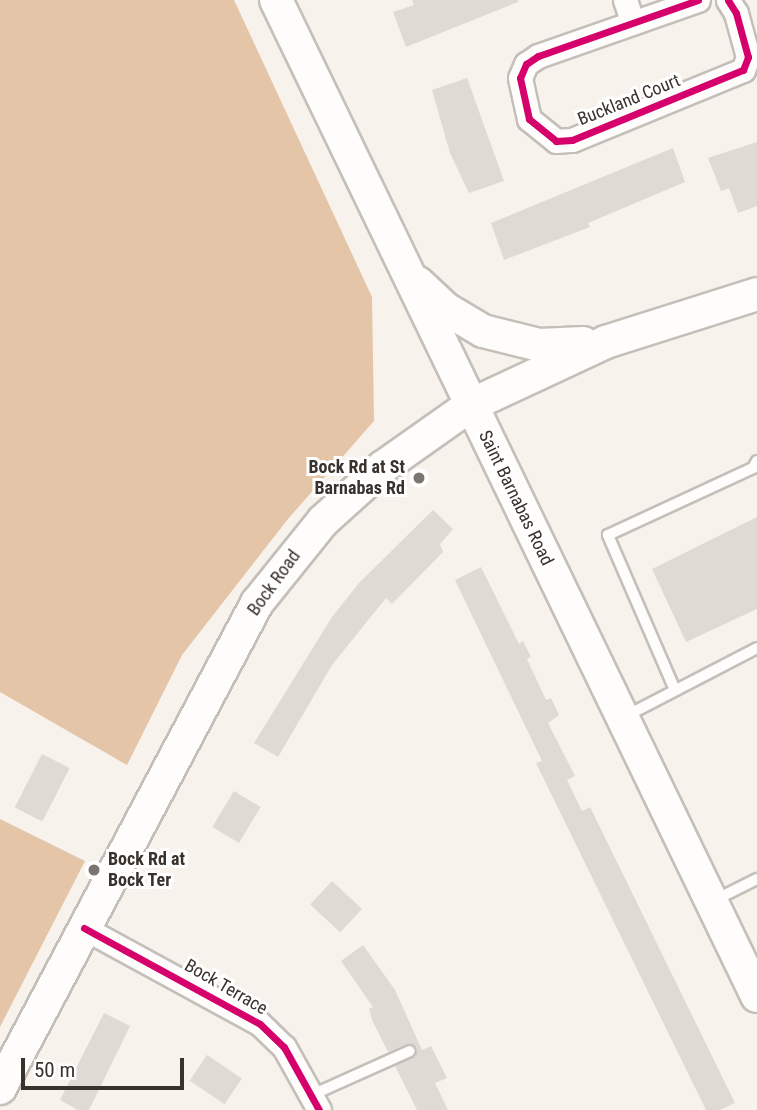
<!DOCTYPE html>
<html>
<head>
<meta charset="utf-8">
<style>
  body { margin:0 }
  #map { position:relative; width:757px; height:1110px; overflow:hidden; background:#f7f2ec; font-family:"Roboto Condensed",sans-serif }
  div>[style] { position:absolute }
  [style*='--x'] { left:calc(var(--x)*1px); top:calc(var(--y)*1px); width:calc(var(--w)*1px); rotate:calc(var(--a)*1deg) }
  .forest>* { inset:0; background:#e5c5a7 }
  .building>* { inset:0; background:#dfdad4; transform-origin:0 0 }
  .roads { filter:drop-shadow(2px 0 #c4bfb9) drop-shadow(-2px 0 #c4bfb9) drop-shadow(0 2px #c4bfb9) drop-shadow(0 -2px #c4bfb9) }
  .lane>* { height:10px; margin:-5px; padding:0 5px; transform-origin:5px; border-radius:5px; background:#fefdfc }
  .street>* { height:23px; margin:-11.5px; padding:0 11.5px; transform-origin:11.5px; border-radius:11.5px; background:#fefdfc }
  .secondary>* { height:32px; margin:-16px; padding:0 16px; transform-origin:16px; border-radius:16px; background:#fefdfc }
  .cycleway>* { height:7px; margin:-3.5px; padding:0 3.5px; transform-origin:3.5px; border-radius:3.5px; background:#d6006c }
  .dots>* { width:19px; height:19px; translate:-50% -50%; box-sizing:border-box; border:4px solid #fff; border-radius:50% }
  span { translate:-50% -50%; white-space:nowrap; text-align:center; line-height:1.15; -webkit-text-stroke:6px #fff; paint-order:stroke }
  .street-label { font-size:18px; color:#39322c }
  .poi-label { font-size:18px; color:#39322c; font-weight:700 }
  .right { translate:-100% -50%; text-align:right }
  .left { translate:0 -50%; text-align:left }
  .scale { position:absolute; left:21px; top:1058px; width:163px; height:32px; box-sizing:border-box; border:4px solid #39322c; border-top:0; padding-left:9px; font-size:21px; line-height:24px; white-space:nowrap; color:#39322c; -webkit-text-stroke:5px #fff; paint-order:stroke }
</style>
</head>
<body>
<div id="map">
  <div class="forest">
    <div style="clip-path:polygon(0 0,234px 0,372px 297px,374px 421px,288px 519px,182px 655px,127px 765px,0 692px)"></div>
    <div style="clip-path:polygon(0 819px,85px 861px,0 1027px)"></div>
  </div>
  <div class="building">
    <div style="clip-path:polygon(412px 0,518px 0,518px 2px,406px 47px,393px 12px,414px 5px)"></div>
    <div style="clip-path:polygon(467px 78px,504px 181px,469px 193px,450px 153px,432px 90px)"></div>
    <div style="clip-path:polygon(757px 142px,757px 206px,738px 213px,729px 188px,721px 191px,708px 158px)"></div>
    <div style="clip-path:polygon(673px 148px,685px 182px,588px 223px,590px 227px,504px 260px,491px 223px)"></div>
    <div style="clip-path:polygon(433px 510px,453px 529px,440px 544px,443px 552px,392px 604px,386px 598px,332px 665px,278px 757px,254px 743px,332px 617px,359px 583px)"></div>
    <div style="clip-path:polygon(757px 517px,757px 609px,686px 642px,652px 569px)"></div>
    <div style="clip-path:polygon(481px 567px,519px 644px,523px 641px,531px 657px,527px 659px,546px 700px,551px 698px,559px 715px,548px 723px,575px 776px,567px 780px,582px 811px,590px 807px,735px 1103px,720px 1110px,706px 1110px,536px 763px,542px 761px,455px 580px)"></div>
    <div style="left:42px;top:754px;width:31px;height:60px;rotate:27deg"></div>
    <div style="left:234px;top:791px;width:31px;height:42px;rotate:31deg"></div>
    <div style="left:332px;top:881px;width:41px;height:32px;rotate:43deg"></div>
    <div style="clip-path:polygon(363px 945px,395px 990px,422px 1050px,431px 1046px,447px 1078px,435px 1083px,448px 1110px,417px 1110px,395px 1066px,416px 1056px,417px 1047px,407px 1044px,388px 1052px,372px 1020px,369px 1009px,373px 1007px,341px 961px)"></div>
    <div style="clip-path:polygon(104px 1013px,130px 1026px,89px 1110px,78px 1110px,60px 1100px)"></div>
    <div style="left:207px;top:1055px;width:42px;height:31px;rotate:34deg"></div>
  </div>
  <div class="roads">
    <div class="lane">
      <div style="--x:675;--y:690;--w:169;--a:-113.4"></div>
      <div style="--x:608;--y:535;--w:160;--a:-24.8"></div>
      <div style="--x:753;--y:468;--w:8;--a:-60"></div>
      <div style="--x:626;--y:716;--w:148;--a:-27.4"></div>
      <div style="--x:713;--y:901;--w:49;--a:-26.6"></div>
      <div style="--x:312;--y:1095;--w:107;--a:-24.2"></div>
    </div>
    <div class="street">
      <div style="--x:625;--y:0;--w:24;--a:71"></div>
      <div style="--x:698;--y:0;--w:170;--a:160.7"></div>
      <div style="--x:538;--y:56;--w:14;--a:146"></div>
      <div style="--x:526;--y:64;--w:15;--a:113"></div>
      <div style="--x:520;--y:78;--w:42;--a:77.6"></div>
      <div style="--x:529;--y:119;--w:35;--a:39"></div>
      <div style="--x:556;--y:141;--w:16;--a:-4"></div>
      <div style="--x:572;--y:140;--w:185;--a:-22.3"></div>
      <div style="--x:743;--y:70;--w:14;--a:-69"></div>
      <div style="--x:748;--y:57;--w:46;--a:-105.3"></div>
      <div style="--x:736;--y:13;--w:15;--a:-122"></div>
      <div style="--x:84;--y:928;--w:200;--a:28.6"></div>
      <div style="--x:260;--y:1024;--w:33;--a:44"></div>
      <div style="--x:284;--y:1047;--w:72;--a:60.9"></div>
    </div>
    <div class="secondary">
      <div style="--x:276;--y:0;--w:1106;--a:64.22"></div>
      <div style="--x:418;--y:283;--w:38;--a:43"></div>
      <div style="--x:446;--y:309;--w:43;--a:30.7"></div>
      <div style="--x:483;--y:331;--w:58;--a:14"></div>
      <div style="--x:539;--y:345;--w:44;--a:-2.6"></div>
      <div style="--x:0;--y:1088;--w:549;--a:-62.08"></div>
      <div style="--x:257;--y:603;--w:105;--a:-51.2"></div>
      <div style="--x:323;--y:521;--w:81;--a:-42"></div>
      <div style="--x:383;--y:467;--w:108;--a:-35.2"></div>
      <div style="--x:471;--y:405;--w:149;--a:-25"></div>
      <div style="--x:606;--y:342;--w:158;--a:-17.6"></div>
    </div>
  </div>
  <div class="cycleway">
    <div style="--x:698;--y:0;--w:170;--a:160.7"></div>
    <div style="--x:538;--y:56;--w:14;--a:146"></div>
    <div style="--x:526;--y:64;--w:15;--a:113"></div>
    <div style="--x:520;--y:78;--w:42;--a:77.6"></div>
    <div style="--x:529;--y:119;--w:35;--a:39"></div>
    <div style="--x:556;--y:141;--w:16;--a:-4"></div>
    <div style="--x:572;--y:140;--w:185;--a:-22.3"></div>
    <div style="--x:743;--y:70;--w:14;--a:-69"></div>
    <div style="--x:748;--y:57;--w:46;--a:-105.3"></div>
    <div style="--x:736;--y:13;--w:15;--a:-122"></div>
    <div style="--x:84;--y:928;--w:200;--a:28.6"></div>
    <div style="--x:260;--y:1024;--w:33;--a:44"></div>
    <div style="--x:284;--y:1047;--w:72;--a:60.9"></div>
  </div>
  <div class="dots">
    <div style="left:419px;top:478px;background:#7c756f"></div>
    <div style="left:94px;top:870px;background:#7c756f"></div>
  </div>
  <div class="street-label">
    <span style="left:629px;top:100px;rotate:-22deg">Buckland Court</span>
    <span style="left:516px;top:498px;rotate:64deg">Saint Barnabas Road</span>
    <span style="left:274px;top:583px;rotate:-54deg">Bock Road</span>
    <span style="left:226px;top:987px;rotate:30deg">Bock Terrace</span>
  </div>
  <div class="poi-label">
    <span class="right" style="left:405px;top:478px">Bock Rd at St<br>Barnabas Rd</span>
    <span class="left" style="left:108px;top:870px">Bock Rd at<br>Bock Ter</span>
  </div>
  <div class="scale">50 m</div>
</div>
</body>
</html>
